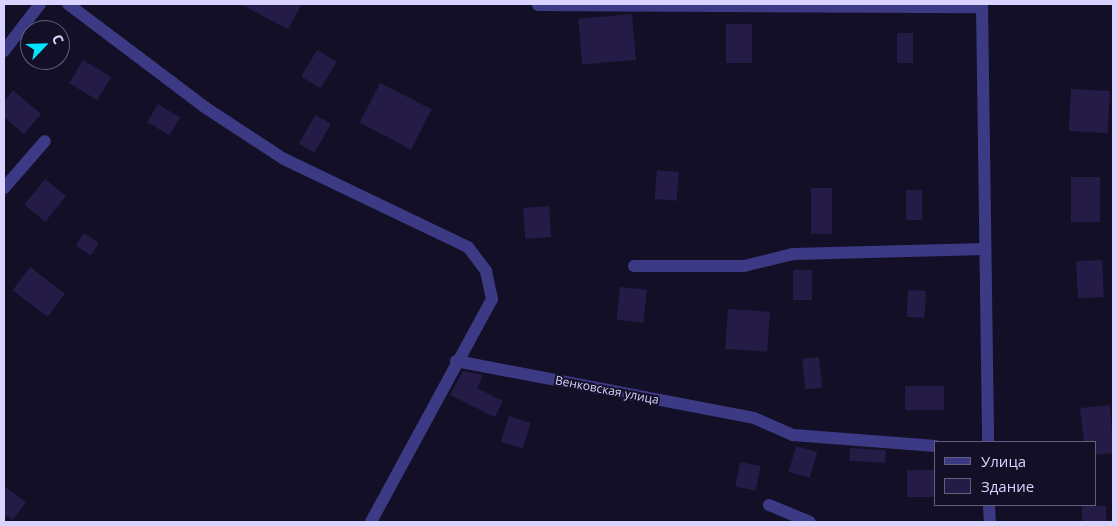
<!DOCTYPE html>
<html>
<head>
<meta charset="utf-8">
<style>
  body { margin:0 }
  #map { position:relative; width:1117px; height:526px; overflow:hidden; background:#130f26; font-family:"Open Sans",sans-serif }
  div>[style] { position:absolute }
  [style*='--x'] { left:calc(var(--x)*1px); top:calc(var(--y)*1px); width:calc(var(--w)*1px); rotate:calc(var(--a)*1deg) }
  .building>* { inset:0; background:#241b47; transform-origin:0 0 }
  .minor>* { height:12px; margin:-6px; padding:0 6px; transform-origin:6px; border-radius:6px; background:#3d3a85 }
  span { translate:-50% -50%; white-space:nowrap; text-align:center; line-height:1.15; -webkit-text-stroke:4px #130f26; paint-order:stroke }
  .street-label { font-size:12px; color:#d9d4ff }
  .frame { position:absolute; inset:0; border:5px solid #d9d4ff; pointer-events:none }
  .legend { position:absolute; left:934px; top:441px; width:162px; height:65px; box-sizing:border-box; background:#130f26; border:1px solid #625e7d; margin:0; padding:6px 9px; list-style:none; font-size:15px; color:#d9d4ff }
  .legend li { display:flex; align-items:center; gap:10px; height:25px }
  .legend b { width:25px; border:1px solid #625e7d }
  .north { position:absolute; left:20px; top:20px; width:50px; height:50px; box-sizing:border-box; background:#130f26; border:1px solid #625e7d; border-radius:50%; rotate:66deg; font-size:14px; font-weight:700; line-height:20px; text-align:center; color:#d9d4ff }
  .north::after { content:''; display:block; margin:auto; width:18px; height:22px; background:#00e5ff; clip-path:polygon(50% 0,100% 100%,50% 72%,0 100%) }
</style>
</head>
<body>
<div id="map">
  <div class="building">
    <div style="clip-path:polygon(240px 4px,302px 4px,288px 29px)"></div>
    <div style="left:632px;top:14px;width:46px;height:54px;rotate:85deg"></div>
    <div style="left:726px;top:24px;width:26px;height:39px"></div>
    <div style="left:913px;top:33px;width:30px;height:16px;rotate:90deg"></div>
    <div style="left:317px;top:50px;width:23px;height:31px;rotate:31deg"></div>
    <div style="left:83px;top:60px;width:33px;height:27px;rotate:31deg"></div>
    <div style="left:380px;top:83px;width:58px;height:45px;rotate:27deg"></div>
    <div style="left:1071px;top:89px;width:39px;height:42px;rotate:3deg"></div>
    <div style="clip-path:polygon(13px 90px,41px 114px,24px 134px,4px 117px,4px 102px)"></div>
    <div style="left:158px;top:104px;width:26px;height:21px;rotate:31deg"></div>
    <div style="left:315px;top:115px;width:18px;height:33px;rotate:29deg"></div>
    <div style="left:657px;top:170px;width:22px;height:29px;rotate:5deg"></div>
    <div style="left:1071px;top:177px;width:29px;height:45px"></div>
    <div style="left:45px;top:179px;width:27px;height:33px;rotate:39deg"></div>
    <div style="left:811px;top:188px;width:21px;height:46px"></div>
    <div style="left:906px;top:190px;width:16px;height:30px"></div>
    <div style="left:549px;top:206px;width:31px;height:26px;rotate:86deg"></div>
    <div style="left:84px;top:233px;width:18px;height:15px;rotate:34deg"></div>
    <div style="left:1102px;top:260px;width:37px;height:26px;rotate:87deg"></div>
    <div style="left:30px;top:267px;width:44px;height:29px;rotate:37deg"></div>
    <div style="left:793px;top:270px;width:19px;height:30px"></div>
    <div style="left:620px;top:287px;width:27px;height:33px;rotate:6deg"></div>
    <div style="left:908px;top:290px;width:18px;height:27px;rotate:3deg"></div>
    <div style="left:728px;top:309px;width:42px;height:40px;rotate:4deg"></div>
    <div style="left:819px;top:357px;width:31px;height:17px;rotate:84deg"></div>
    <div style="clip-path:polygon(463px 371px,483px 375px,477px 388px,503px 401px,495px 417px,450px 395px)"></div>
    <div style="left:905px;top:386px;width:39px;height:24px"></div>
    <div style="clip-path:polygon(1110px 405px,1113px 453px,1096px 455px,1096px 442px,1084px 442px,1080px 408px)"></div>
    <div style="left:509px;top:416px;width:23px;height:27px;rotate:18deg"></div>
    <div style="left:796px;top:446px;width:22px;height:27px;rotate:16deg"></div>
    <div style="left:850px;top:448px;width:36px;height:13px;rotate:3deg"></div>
    <div style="left:740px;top:462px;width:21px;height:25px;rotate:11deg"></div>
    <div style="left:936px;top:470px;width:27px;height:29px;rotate:90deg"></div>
    <div style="clip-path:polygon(4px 486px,26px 502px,13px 520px,4px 514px)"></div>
    <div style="left:1082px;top:506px;width:24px;height:16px"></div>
  </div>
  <div class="minor">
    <div style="--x:68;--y:4;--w:173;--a:37"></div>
    <div style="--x:206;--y:108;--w:93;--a:33.2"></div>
    <div style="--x:284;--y:159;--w:204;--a:25.6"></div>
    <div style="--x:468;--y:247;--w:30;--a:53"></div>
    <div style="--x:486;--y:271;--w:29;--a:78"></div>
    <div style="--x:492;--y:299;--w:254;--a:118.5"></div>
    <div style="--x:982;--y:4;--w:438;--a:89.2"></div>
    <div style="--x:538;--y:5;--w:444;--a:0.3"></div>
    <div style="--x:4;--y:51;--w:59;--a:-52.5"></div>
    <div style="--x:4;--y:188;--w:62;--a:-48.9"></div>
    <div style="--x:634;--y:266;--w:110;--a:0"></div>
    <div style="--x:744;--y:266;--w:50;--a:-13.8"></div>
    <div style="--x:793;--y:254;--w:191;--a:-1.5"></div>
    <div style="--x:456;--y:361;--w:303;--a:10.8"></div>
    <div style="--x:754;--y:418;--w:43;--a:23.6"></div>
    <div style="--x:793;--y:435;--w:143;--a:4.4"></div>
    <div style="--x:769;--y:505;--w:44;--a:22.5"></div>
    <div style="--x:989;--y:505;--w:17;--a:87"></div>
  </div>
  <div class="street-label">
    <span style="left:607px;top:390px;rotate:11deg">Венковская улица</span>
  </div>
  <div class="frame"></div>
  <ul class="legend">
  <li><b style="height:6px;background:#3d3a85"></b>Улица</li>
  <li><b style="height:14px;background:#241b47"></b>Здание</li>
  </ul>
  <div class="north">С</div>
</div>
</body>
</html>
